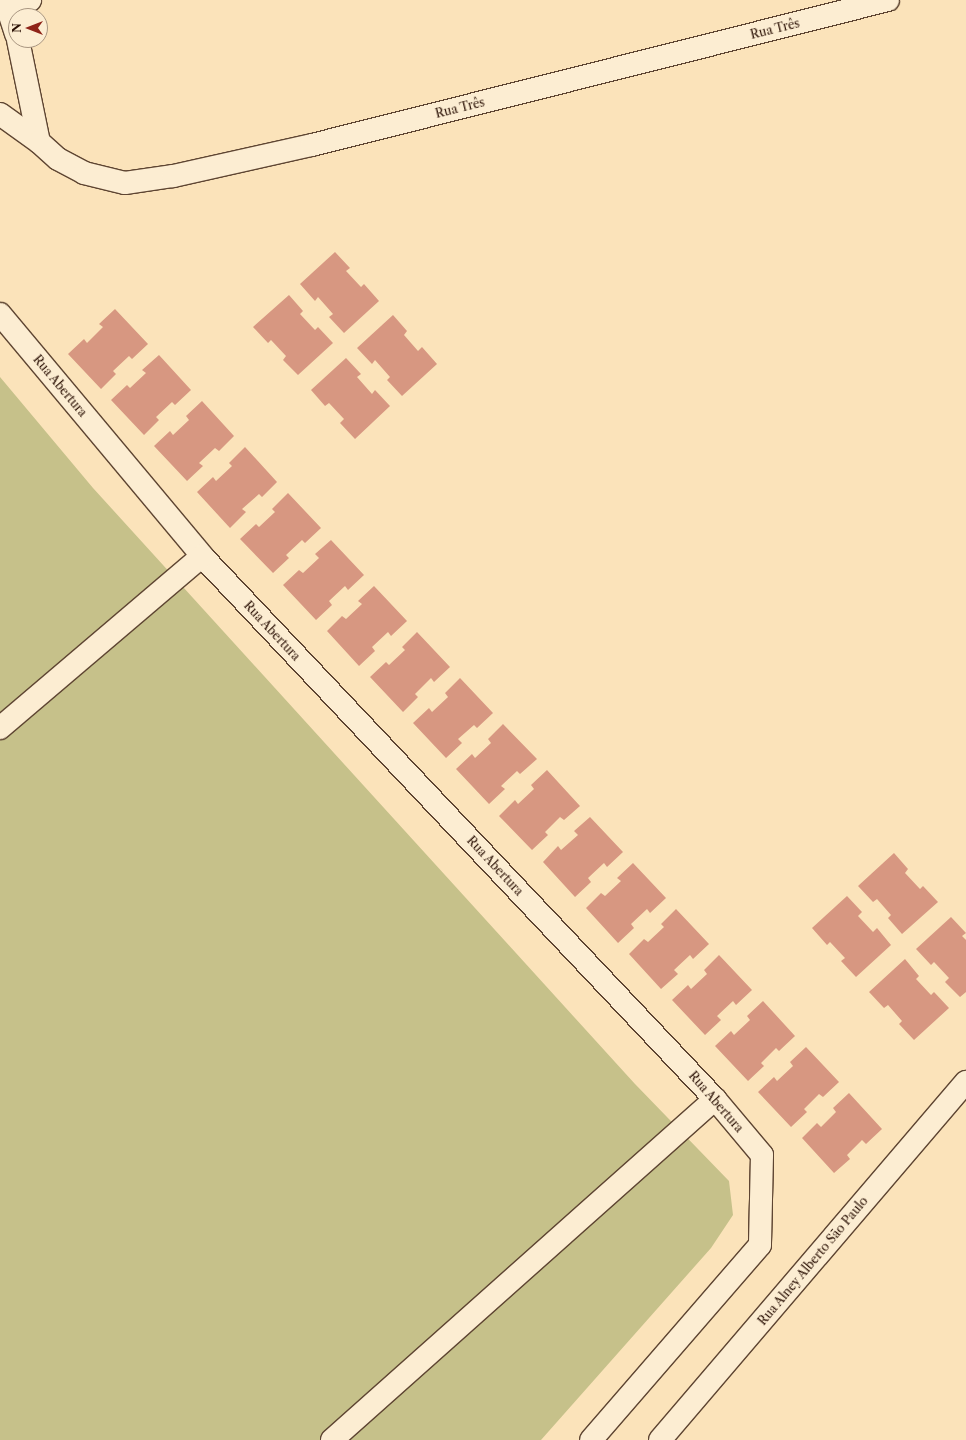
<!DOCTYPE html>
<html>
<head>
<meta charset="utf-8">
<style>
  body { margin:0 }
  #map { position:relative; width:966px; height:1440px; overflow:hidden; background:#fbe3ba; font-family:"Libre Caslon Text",serif }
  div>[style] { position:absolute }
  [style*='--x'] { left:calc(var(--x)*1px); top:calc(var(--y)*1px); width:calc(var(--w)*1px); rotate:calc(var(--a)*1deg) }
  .green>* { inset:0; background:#c6c18a }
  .building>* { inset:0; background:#d79781 }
  .roads { filter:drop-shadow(1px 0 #5e4532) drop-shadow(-1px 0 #5e4532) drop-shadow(0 1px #5e4532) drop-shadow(0 -1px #5e4532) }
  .street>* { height:22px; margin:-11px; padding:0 11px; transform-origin:11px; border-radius:11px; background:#fcedd2 }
  .secondary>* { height:22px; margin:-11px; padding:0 11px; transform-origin:11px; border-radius:11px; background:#fcedd2 }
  span { translate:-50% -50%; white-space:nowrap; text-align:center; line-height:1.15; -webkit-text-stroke:3px #fcedd2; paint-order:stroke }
  .street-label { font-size:12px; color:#2a1004 }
  .north { position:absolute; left:8px; top:8px; width:40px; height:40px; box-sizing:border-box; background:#fcedd2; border:1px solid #a89580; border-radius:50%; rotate:270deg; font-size:11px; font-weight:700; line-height:16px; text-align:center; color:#2a1004 }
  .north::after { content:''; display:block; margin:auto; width:14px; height:18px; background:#8f2418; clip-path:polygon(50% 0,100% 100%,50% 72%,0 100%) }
</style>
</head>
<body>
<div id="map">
  <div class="green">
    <div style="clip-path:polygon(0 377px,93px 488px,635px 1084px,729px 1181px,733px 1215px,711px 1248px,541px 1440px,0 1440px)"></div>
  </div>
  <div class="building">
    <div style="clip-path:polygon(335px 252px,350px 268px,346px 271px,361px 287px,364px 284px,379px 301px,344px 333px,329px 317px,333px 314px,318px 297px,315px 301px,300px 284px)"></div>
    <div style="clip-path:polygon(289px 295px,303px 311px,300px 314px,315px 330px,318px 327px,333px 343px,298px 375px,283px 360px,286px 356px,271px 340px,268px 343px,253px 327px)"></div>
    <div style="clip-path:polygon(115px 309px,148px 344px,132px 359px,129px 356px,113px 371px,116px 374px,101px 389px,68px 354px,84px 339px,87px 343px,103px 327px,99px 324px)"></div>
    <div style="clip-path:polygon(393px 315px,407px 331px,404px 335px,418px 351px,422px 347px,437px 364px,402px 396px,387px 380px,390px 377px,375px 360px,372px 364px,357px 348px)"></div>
    <div style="clip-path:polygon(159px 355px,191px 390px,175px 405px,172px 402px,156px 417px,159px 420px,144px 435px,111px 400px,127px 385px,130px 388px,146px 373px,142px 370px)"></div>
    <div style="clip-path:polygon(346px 358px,361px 374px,357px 377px,372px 394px,375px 390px,390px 406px,355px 439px,340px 423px,344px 419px,329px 403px,325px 406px,311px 390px)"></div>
    <div style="clip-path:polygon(202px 401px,234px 436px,219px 451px,215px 448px,199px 463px,203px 466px,187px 481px,154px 446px,170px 431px,173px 435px,189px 420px,186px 416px)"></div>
    <div style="clip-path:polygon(245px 447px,277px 482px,262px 497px,259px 494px,242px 509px,246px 512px,230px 528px,197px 492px,213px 477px,216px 481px,232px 466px,229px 463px)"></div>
    <div style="clip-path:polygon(288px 493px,321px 528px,305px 543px,302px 540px,286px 555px,289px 558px,273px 573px,240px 539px,256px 524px,259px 527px,275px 512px,272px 509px)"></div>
    <div style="clip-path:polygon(331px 540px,364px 575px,348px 590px,345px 586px,329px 601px,332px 605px,316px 620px,283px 585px,299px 570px,303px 573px,319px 558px,315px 554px)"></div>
    <div style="clip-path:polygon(374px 586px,407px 621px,391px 636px,388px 632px,372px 647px,375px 651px,359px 666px,327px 631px,342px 616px,346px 619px,362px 604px,358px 601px)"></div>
    <div style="clip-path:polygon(417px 632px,450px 667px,434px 682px,431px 678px,415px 694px,418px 697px,403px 712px,370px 677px,386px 662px,389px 665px,405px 650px,402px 647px)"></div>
    <div style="clip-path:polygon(460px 678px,493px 713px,477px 728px,474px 725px,458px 739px,462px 743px,446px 758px,413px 723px,429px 708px,432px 712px,448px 697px,445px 693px)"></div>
    <div style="clip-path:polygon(503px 724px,537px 759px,520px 774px,517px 771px,501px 786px,505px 789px,489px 804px,456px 769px,472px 754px,475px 758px,491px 743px,488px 739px)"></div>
    <div style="clip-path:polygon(547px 770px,580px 806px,564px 820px,560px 817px,545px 832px,548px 835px,532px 850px,499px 816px,515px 800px,518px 804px,534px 789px,531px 785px)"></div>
    <div style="clip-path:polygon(590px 817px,623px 852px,607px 867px,604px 863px,588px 878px,591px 882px,575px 897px,543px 862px,558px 846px,561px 850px,578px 835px,574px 831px)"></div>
    <div style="clip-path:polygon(894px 853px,908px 869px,905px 873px,920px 889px,923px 886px,938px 902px,902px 934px,888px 918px,891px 915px,877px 899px,873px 902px,858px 886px)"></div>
    <div style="clip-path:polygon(633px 863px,666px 898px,650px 913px,647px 909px,631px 924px,634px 928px,618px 943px,586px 908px,601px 893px,605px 896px,621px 881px,617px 878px)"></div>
    <div style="clip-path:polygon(847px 896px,862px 912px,858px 916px,873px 932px,877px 928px,891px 945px,856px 977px,841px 961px,845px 958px,830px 942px,827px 945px,812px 928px)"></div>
    <div style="clip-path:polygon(676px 909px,709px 944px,693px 959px,690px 955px,674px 970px,678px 974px,661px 989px,629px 954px,644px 939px,648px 942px,664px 927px,661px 924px)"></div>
    <div style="clip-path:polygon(951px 917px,966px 933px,962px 936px,966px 940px,966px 992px,960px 997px,945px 982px,949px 978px,934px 962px,931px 965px,916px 949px)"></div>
    <div style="clip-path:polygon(719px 955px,752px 990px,736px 1005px,733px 1001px,717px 1016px,721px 1020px,705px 1035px,672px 1000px,688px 985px,691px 989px,707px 974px,704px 970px)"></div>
    <div style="clip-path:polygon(905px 959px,919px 976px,916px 979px,931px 995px,934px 992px,949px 1008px,914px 1040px,899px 1024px,902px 1021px,888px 1005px,884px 1008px,869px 992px)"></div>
    <div style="clip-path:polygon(763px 1001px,795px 1036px,779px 1051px,776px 1048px,761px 1063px,764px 1066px,748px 1081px,715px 1046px,731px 1031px,734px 1035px,750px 1020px,747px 1016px)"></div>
    <div style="clip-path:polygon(806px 1047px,839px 1082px,823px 1097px,819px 1094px,804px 1109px,807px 1112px,791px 1127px,758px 1092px,774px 1077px,777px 1081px,793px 1066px,790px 1062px)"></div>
    <div style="clip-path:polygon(849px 1093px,882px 1129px,866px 1144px,862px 1140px,847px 1155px,850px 1159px,834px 1173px,802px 1138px,817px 1123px,821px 1127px,836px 1112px,833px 1108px)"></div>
  </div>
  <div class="roads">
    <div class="street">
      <div style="--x:5;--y:0;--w:36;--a:72"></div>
      <div style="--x:0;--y:7;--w:31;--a:-13"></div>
      <div style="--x:18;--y:40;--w:104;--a:78.4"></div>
      <div style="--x:0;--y:114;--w:48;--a:35.7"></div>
      <div style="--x:39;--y:142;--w:25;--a:42"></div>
      <div style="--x:58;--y:159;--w:30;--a:28"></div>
      <div style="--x:84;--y:173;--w:42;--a:13.7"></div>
      <div style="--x:125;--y:183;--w:49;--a:-8.3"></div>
      <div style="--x:173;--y:176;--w:142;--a:-12.6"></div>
      <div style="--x:312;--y:145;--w:594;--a:-14.13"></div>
      <div style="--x:0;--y:314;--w:315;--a:50.1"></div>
      <div style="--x:202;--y:556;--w:747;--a:46.63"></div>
      <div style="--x:715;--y:1099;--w:73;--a:50"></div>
      <div style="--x:762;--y:1155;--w:90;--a:91.3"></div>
      <div style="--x:760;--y:1245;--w:258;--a:130.9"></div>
      <div style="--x:0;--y:728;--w:265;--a:-40.4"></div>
      <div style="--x:332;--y:1440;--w:513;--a:-41.68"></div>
    </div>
    <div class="secondary">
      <div style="--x:660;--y:1440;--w:471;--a:-49.5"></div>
    </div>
  </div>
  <div class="street-label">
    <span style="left:775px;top:29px;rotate:-14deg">Rua Três</span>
    <span style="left:460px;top:108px;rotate:-14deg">Rua Três</span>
    <span style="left:60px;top:386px;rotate:50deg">Rua Abertura</span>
    <span style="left:272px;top:631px;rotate:47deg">Rua Abertura</span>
    <span style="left:495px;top:866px;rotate:47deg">Rua Abertura</span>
    <span style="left:716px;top:1102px;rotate:49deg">Rua Abertura</span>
    <span style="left:813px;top:1261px;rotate:-50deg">Rua Alney Alberto São Paulo</span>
  </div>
  <div class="north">N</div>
</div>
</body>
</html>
